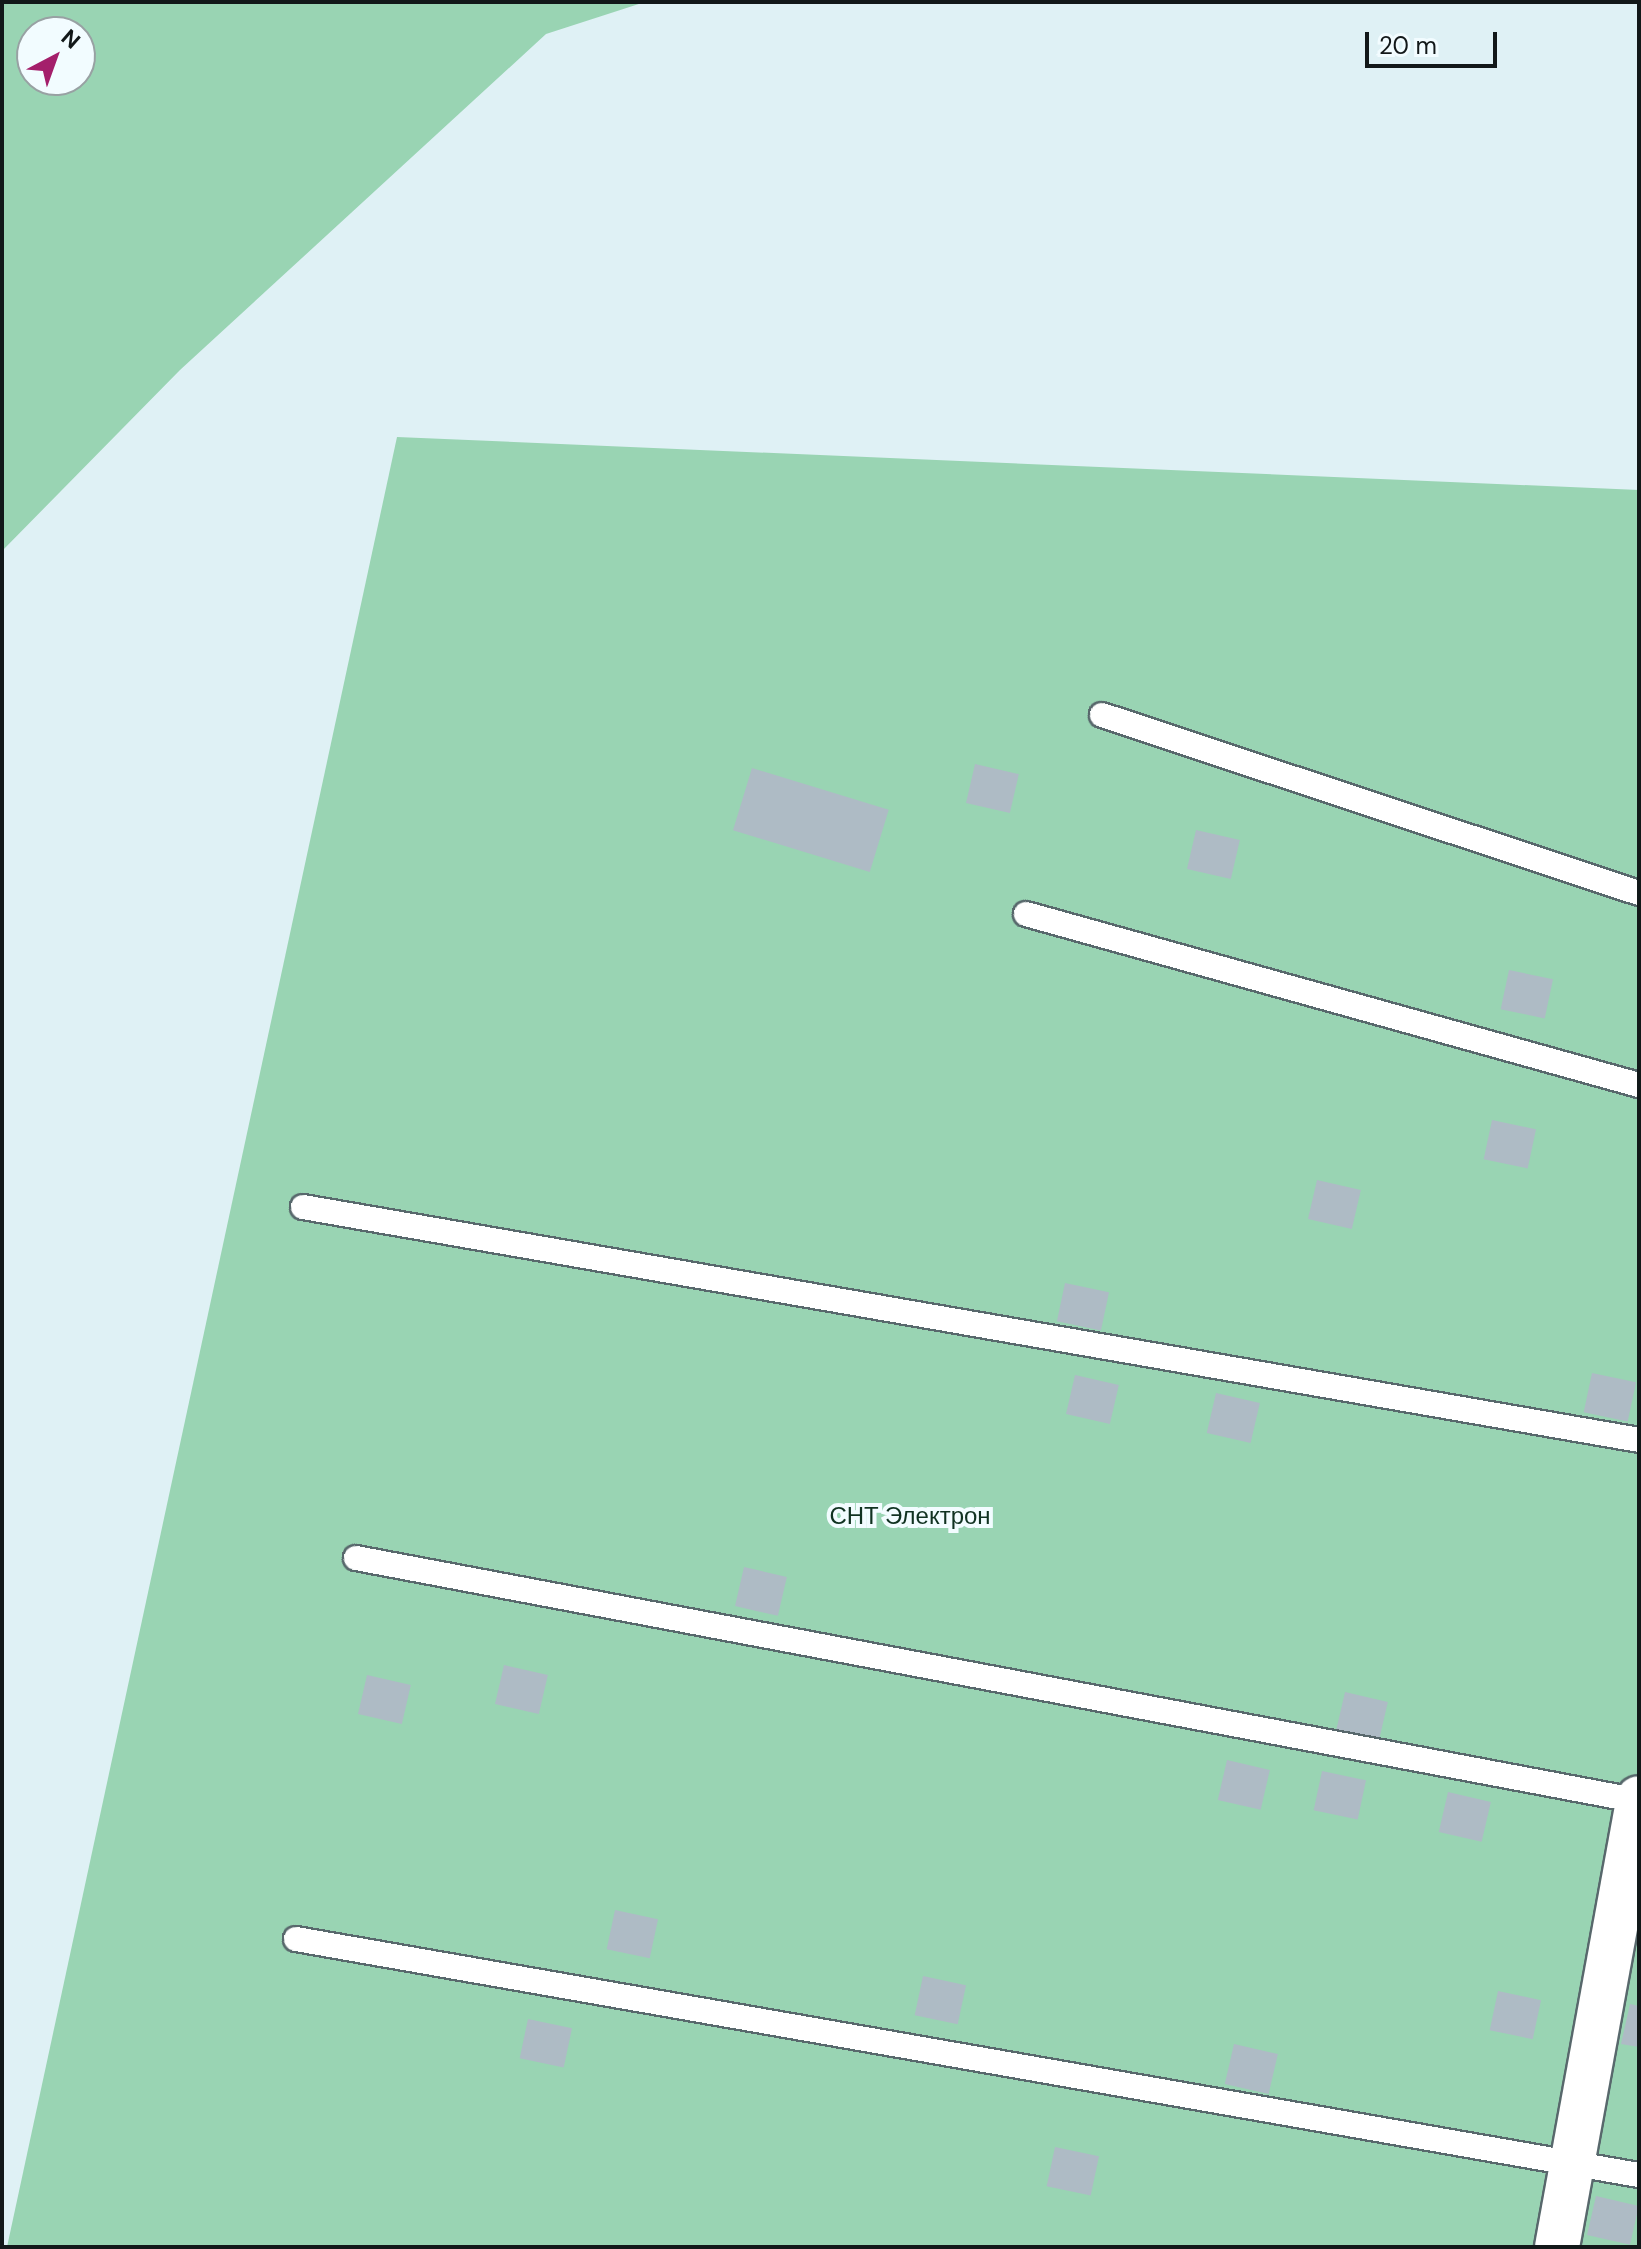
<!DOCTYPE html>
<html>
<head>
<meta charset="utf-8">
<style>
  body { margin:0 }
  #map { position:relative; width:1641px; height:2249px; overflow:hidden; background:#dff1f5; font-family:"DM Sans",sans-serif }
  div>[style] { position:absolute }
  [style*='--x'] { left:calc(var(--x)*1px); top:calc(var(--y)*1px); width:calc(var(--w)*1px); rotate:calc(var(--a)*1deg) }
  .green>* { inset:0; background:#99d4b3 }
  .building>* { inset:0; background:#aebbc5; transform-origin:0 0 }
  .roads { filter:drop-shadow(2px 0 #58686c) drop-shadow(-2px 0 #58686c) drop-shadow(0 2px #58686c) drop-shadow(0 -2px #58686c) }
  .service>* { height:24px; margin:-12px; padding:0 12px; transform-origin:12px; border-radius:12px; background:#fff }
  .minor>* { height:44px; margin:-22px; padding:0 22px; transform-origin:22px; border-radius:22px; background:#fff }
  span { translate:-50% -50%; white-space:nowrap; text-align:center; line-height:1.15; -webkit-text-stroke:8px #f2fcff; paint-order:stroke }
  .park-label { font-size:24px; color:#103221 }
  .frame { position:absolute; inset:0; border:4px solid #121819; pointer-events:none }
  .north { position:absolute; left:16px; top:16px; width:80px; height:80px; box-sizing:border-box; background:#f2fcff; border:2px solid #98a1a3; border-radius:50%; rotate:41deg; font-size:22px; font-weight:700; line-height:32px; text-align:center; color:#121819 }
  .north::after { content:''; display:block; margin:auto; width:28px; height:36px; background:#a41f6b; clip-path:polygon(50% 0,100% 100%,50% 72%,0 100%) }
  .scale { position:absolute; left:1365px; top:32px; width:132px; height:36px; box-sizing:border-box; border:4px solid #121819; border-top:0; padding-left:10px; font-size:24px; line-height:28px; white-space:nowrap; color:#121819; -webkit-text-stroke:6px #f2fcff; paint-order:stroke }
</style>
</head>
<body>
<div id="map">
  <div class="green">
    <div style="clip-path:polygon(evenodd,2px 2px,645px 2px,546px 34px,180px 370px,2px 551px,2px 2px,32px 32px,80px 32px,80px 80px,32px 80px,32px 32px)"></div>
    <div style="clip-path:polygon(397px 437px,1639px 490px,1639px 2247px,7px 2247px)"></div>
  </div>
  <div class="building">
    <div style="left:975px;top:764px;width:45px;height:40px;rotate:13deg"></div>
    <div style="left:752px;top:768px;width:143px;height:65px;rotate:17deg"></div>
    <div style="left:1196px;top:830px;width:45px;height:40px;rotate:13deg"></div>
    <div style="left:1509px;top:970px;width:45px;height:40px;rotate:12deg"></div>
    <div style="left:1492px;top:1120px;width:45px;height:40px;rotate:12deg"></div>
    <div style="left:1317px;top:1180px;width:45px;height:40px;rotate:13deg"></div>
    <div style="left:1065px;top:1283px;width:45px;height:39px;rotate:12deg"></div>
    <div style="left:1592px;top:1373px;width:45px;height:40px;rotate:12deg"></div>
    <div style="left:1075px;top:1375px;width:45px;height:40px;rotate:13deg"></div>
    <div style="left:1216px;top:1393px;width:45px;height:41px;rotate:13deg"></div>
    <div style="left:744px;top:1567px;width:44px;height:40px;rotate:13deg"></div>
    <div style="left:504px;top:1665px;width:45px;height:40px;rotate:13deg"></div>
    <div style="left:367px;top:1675px;width:45px;height:40px;rotate:13deg"></div>
    <div style="left:1345px;top:1692px;width:44px;height:40px;rotate:13deg"></div>
    <div style="left:1227px;top:1760px;width:44px;height:41px;rotate:13deg"></div>
    <div style="left:1322px;top:1771px;width:45px;height:40px;rotate:12deg"></div>
    <div style="left:1448px;top:1792px;width:44px;height:41px;rotate:13deg"></div>
    <div style="left:615px;top:1910px;width:44px;height:40px;rotate:12deg"></div>
    <div style="left:923px;top:1976px;width:44px;height:40px;rotate:12deg"></div>
    <div style="left:1498px;top:1991px;width:44px;height:40px;rotate:12deg"></div>
    <div style="clip-path:polygon(1630px 2004px,1639px 2006px,1639px 2047px,1621px 2044px)"></div>
    <div style="left:528px;top:2019px;width:45px;height:40px;rotate:12deg"></div>
    <div style="left:1234px;top:2044px;width:45px;height:41px;rotate:13deg"></div>
    <div style="left:1055px;top:2147px;width:45px;height:40px;rotate:12deg"></div>
    <div style="left:1596px;top:2196px;width:44px;height:40px;rotate:13deg"></div>
  </div>
  <div class="roads">
    <div class="service">
      <div style="--x:1102;--y:715;--w:566;--a:18.34"></div>
      <div style="--x:1026;--y:914;--w:636;--a:15.59"></div>
      <div style="--x:303;--y:1207;--w:1356;--a:9.89"></div>
      <div style="--x:356;--y:1558;--w:1306;--a:10.72"></div>
      <div style="--x:296;--y:1939;--w:1364;--a:9.97"></div>
    </div>
    <div class="minor">
      <div style="--x:1557;--y:2247;--w:456;--a:-79.7"></div>
    </div>
  </div>
  <div class="park-label">
    <span style="left:910px;top:1516px">СНТ Электрон</span>
  </div>
  <div class="frame"></div>
  <div class="north">N</div>
  <div class="scale">20 m</div>
</div>
</body>
</html>
